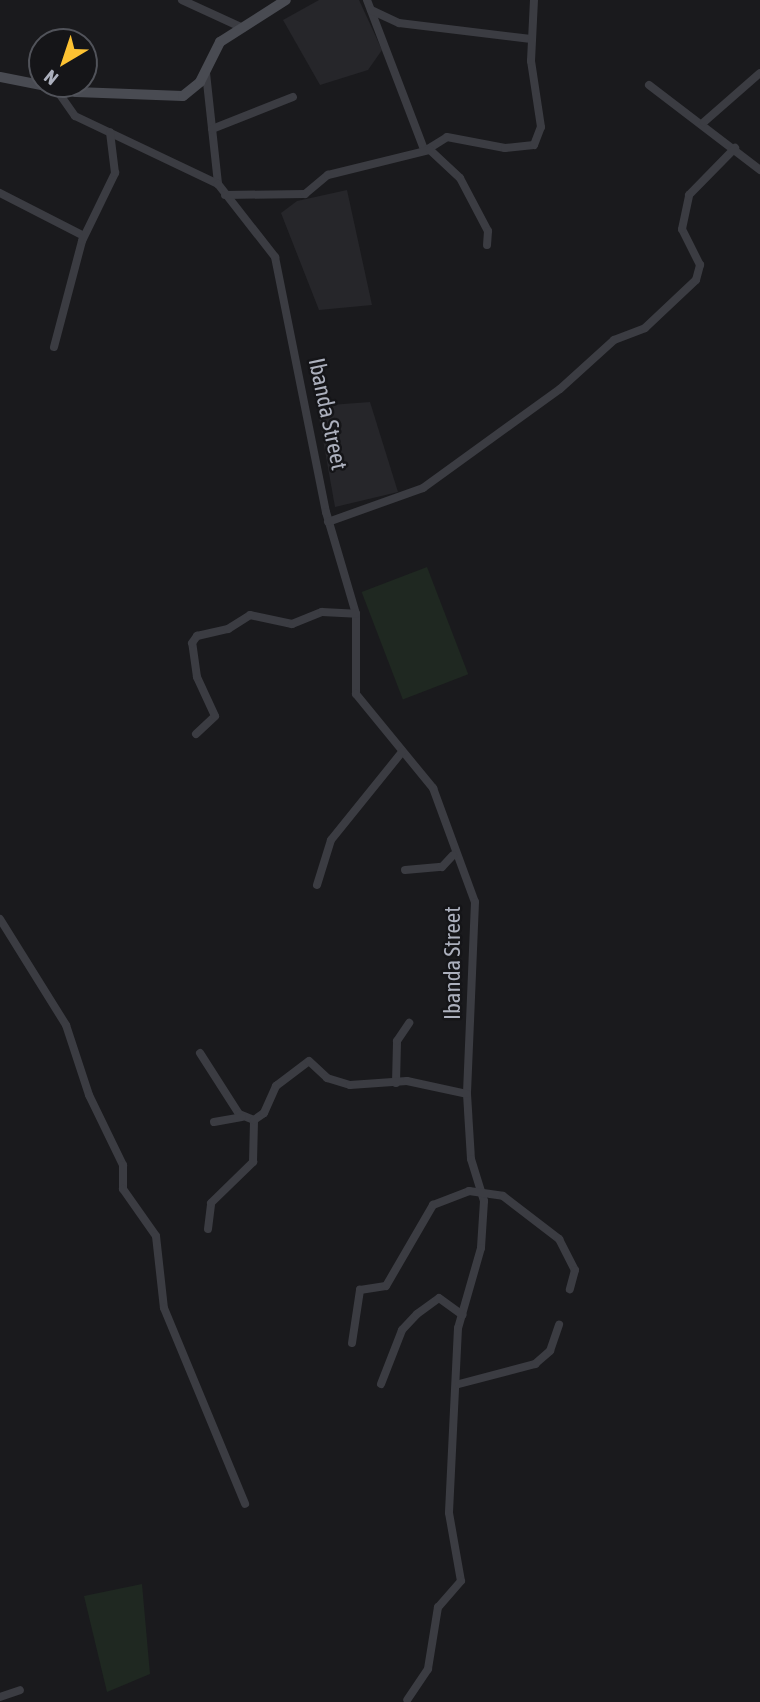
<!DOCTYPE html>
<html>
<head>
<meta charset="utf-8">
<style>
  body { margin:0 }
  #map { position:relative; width:760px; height:1702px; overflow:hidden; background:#1a1a1d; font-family:"Asap Condensed",sans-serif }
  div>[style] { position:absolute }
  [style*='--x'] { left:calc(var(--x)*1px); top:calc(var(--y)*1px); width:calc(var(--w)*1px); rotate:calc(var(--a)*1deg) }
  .built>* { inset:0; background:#26262a }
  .green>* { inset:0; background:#1f2821; transform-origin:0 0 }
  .street>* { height:8px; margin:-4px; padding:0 4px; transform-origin:4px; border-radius:4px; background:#3b3c42 }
  .secondary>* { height:10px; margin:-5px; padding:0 5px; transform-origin:5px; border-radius:5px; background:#494b52 }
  span { translate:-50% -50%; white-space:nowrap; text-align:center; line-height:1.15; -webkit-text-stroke:5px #151518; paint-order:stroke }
  .street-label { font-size:23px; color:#acb0bd }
  .north { position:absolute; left:28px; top:28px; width:70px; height:70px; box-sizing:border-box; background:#151518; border:2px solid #51535a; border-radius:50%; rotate:219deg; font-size:19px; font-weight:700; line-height:28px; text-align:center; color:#acb0bd }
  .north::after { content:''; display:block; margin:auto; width:24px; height:32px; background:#fdc232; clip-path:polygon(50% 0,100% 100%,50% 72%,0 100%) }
</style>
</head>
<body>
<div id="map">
  <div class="built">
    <div style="clip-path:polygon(319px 0,359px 0,382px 50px,368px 70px,320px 85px,283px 20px)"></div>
    <div style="clip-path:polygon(347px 190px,372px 305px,319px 310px,281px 213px,297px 201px)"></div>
    <div style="clip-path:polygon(370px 402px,398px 492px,335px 507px,317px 406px)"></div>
  </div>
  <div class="green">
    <div style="left:427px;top:567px;width:115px;height:70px;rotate:69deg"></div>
    <div style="clip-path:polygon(142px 1584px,150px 1674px,107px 1692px,84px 1596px)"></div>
  </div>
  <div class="street">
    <div style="--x:182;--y:0;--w:67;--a:24.7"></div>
    <div style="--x:367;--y:0;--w:160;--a:69.1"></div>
    <div style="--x:371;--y:10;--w:31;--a:25"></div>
    <div style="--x:399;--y:23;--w:133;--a:6.9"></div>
    <div style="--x:206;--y:73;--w:112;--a:83.8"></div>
    <div style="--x:649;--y:85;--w:140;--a:37.4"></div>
    <div style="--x:56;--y:89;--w:33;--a:55"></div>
    <div style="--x:75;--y:116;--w:158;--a:25.4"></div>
    <div style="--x:218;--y:184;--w:93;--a:52"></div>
    <div style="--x:275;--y:257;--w:260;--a:78.7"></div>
    <div style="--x:326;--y:512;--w:106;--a:73.6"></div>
    <div style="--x:356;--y:614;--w:80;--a:90"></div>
    <div style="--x:356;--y:694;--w:122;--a:50.7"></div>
    <div style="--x:433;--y:788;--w:121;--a:69.8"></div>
    <div style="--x:475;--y:902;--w:192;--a:92.4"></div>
    <div style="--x:467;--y:1094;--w:65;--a:86.5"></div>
    <div style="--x:471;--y:1159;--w:44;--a:72.8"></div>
    <div style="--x:484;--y:1201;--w:47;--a:93.7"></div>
    <div style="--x:481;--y:1248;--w:83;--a:106"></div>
    <div style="--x:458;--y:1328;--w:185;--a:92.8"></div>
    <div style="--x:449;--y:1513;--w:69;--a:80"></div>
    <div style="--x:461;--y:1581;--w:35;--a:131"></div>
    <div style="--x:438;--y:1607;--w:63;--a:99.2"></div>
    <div style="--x:428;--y:1669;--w:37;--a:124"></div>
    <div style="--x:704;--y:122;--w:74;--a:-41.2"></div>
    <div style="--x:212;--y:129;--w:87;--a:-21.6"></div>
    <div style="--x:428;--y:149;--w:22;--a:-32"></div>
    <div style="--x:447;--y:137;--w:59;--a:10.7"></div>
    <div style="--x:505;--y:148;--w:29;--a:-6"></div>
    <div style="--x:534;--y:145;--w:19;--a:-69"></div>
    <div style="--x:541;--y:127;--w:67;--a:-98.6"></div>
    <div style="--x:531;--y:61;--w:61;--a:-87.2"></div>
    <div style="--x:0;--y:193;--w:94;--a:27.1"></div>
    <div style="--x:225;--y:195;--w:80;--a:-0.7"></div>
    <div style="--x:305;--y:194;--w:30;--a:-40"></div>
    <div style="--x:328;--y:175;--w:105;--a:-13.8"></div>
    <div style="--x:430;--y:150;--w:41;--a:43"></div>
    <div style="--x:460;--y:178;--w:60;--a:62.2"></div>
    <div style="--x:488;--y:231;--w:14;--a:94"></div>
    <div style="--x:54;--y:347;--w:110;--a:-75.2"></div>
    <div style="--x:82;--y:241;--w:76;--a:-64.1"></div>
    <div style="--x:115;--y:173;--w:41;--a:-97"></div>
    <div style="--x:328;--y:522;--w:101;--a:-19.7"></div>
    <div style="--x:423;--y:488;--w:169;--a:-35.9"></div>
    <div style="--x:560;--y:389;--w:73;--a:-42.2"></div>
    <div style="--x:614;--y:340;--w:33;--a:-21"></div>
    <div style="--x:645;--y:328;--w:70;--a:-43.3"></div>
    <div style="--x:696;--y:280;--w:16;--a:-75"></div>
    <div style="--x:700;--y:265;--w:40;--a:-116.6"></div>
    <div style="--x:682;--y:229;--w:35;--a:-78"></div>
    <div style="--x:689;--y:195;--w:66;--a:-45.6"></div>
    <div style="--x:196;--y:734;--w:26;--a:-43"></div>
    <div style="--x:215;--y:716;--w:43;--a:-114.8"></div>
    <div style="--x:197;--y:677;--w:34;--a:-98"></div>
    <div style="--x:192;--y:643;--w:9;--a:-54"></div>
    <div style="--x:197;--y:636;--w:32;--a:-13"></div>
    <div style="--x:228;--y:629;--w:26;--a:-32"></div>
    <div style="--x:250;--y:615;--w:43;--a:12.1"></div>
    <div style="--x:292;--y:624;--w:32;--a:-22"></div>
    <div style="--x:322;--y:612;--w:34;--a:3"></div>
    <div style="--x:405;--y:870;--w:37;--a:-5"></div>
    <div style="--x:442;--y:867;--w:16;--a:-47"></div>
    <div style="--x:317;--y:885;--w:47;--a:-72.7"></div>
    <div style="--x:331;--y:840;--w:113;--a:-51.1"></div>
    <div style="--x:0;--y:919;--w:125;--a:58.1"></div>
    <div style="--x:66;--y:1025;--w:74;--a:71.8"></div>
    <div style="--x:89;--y:1095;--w:78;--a:64.1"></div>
    <div style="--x:123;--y:1165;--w:24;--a:90"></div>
    <div style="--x:123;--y:1189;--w:57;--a:54.9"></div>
    <div style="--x:156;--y:1236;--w:72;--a:83.7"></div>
    <div style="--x:164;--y:1308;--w:212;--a:67.5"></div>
    <div style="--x:200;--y:1053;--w:72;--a:57.4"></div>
    <div style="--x:239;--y:1114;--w:16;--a:22"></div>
    <div style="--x:396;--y:1083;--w:42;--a:-88.6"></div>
    <div style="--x:397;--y:1041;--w:22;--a:-56"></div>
    <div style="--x:214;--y:1122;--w:28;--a:-10"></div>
    <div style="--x:208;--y:1229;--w:26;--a:-83"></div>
    <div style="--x:211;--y:1203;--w:59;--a:-44.3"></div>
    <div style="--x:253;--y:1162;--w:42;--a:-88.6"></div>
    <div style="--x:254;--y:1120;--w:12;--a:-35"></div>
    <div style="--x:264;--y:1113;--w:30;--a:-66"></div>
    <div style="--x:276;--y:1086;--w:41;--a:-37.1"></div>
    <div style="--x:309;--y:1061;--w:25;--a:43"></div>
    <div style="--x:327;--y:1078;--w:24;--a:17"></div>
    <div style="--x:350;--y:1085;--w:57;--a:-4"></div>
    <div style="--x:407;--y:1081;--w:61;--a:12.2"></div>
    <div style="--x:352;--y:1343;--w:54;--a:-81.4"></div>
    <div style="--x:360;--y:1290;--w:26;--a:-9"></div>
    <div style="--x:386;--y:1286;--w:94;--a:-59.9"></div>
    <div style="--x:433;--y:1205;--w:39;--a:-21"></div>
    <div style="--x:469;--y:1191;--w:34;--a:8"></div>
    <div style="--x:503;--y:1196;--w:71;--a:37.5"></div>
    <div style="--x:559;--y:1239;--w:35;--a:63"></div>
    <div style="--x:575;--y:1270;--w:20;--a:105"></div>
    <div style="--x:381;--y:1384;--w:58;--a:-68.7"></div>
    <div style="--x:402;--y:1330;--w:22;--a:-47"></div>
    <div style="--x:417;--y:1314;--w:27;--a:-36"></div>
    <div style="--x:439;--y:1298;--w:29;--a:36"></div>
    <div style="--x:459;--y:1384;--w:79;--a:-14.7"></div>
    <div style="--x:535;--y:1364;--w:20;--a:-41"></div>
    <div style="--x:550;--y:1351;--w:28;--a:-71"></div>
    <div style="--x:0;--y:1697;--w:21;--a:-19"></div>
  </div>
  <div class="secondary">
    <div style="--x:0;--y:77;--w:77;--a:11.2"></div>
    <div style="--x:76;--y:92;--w:107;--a:2.1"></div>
    <div style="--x:183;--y:96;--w:22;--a:-39"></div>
    <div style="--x:200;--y:82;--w:45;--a:-63.4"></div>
    <div style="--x:220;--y:42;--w:78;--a:-32.5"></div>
  </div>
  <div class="street-label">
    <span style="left:328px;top:414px;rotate:78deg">Ibanda Street</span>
    <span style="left:452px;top:963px;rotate:-90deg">Ibanda Street</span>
  </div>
  <div class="north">N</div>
</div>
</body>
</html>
